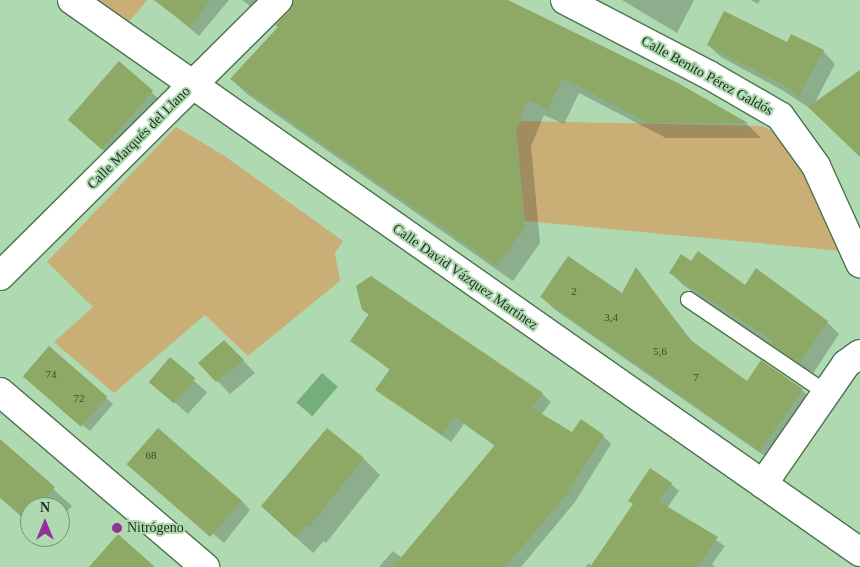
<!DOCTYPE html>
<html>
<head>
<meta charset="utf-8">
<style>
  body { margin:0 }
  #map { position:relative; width:860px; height:567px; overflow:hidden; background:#afdab1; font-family:Georgia,serif }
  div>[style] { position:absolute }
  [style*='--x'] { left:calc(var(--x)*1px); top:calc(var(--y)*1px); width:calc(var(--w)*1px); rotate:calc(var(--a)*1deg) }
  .green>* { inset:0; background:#c9af76 }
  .water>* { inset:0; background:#75ae79; transform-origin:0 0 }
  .shadow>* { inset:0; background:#0003; transform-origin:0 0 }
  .building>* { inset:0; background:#8ea965; transform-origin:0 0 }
  .roads { filter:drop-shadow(1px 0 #4c734e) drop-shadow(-1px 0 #4c734e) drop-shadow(0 1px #4c734e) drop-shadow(0 -1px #4c734e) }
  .service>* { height:15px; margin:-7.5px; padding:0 7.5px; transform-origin:7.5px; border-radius:7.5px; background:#fff }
  .minor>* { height:28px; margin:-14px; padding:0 14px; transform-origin:14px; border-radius:14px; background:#fff }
  .tertiary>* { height:28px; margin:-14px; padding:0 14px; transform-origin:14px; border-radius:14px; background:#fff }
  .dots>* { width:14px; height:14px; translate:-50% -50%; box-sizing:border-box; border:2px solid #afdab1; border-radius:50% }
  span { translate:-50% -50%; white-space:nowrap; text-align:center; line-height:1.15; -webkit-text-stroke:4px #afdab1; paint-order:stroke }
  .number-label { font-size:11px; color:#384c2f }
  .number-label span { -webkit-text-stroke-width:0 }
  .street-label { font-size:14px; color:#1c2d1d }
  .poi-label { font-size:14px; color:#1c2d1d }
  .left { translate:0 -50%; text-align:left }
  .north { position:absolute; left:20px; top:497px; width:50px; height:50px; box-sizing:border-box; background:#afdab1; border:1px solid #749576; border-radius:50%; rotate:0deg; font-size:14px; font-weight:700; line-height:20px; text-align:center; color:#1c2d1d }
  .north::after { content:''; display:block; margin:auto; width:18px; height:22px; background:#933198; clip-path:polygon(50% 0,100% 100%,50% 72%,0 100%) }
</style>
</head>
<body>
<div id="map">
  <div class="green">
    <div style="clip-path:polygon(97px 0,147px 0,129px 22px)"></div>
    <div style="clip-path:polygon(520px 121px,763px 126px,779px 135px,795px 153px,842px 251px,525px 221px,516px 130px)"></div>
    <div style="clip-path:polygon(176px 127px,223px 155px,343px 241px,335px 253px,340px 281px,248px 356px,205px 315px,114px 393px,54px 342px,93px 307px,47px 262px)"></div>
  </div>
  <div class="water">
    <div style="left:322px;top:373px;width:21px;height:39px;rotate:41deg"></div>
  </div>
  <div class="shadow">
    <div style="clip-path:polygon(174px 0,229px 0,199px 36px,167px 9px)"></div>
    <div style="clip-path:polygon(242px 0,262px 0,254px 9px)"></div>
    <div style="clip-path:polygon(304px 0,505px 0,675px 83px,747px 124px,761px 138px,666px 138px,579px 93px,564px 124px,544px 115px,531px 146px,540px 243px,513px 281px,247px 94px,231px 79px)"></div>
    <div style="clip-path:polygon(622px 0,694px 0,677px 33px)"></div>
    <div style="clip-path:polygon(751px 0,760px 0,758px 4px)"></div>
    <div style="clip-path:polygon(787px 43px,823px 51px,835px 64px,813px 106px,860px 72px,860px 154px,811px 109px,782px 90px,721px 57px,708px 45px)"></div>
    <div style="left:119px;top:63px;width:62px;height:75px;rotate:42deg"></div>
    <div style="clip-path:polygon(691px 262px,827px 322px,839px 334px,812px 375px,683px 285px,670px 272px)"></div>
    <div style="clip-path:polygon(636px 269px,695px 345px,748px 383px,802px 390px,814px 402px,773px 462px,554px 309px,542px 297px,622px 294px)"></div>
    <div style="clip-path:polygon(363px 310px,542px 394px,551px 402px,541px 415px,573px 434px,603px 436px,611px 444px,575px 502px,521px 567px,379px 567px,393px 551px,402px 558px,495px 446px,464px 424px,451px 442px,377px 390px,391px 371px,352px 340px,369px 315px)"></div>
    <div style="clip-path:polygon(49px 348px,113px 404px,90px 431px,32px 384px)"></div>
    <div style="clip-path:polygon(237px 354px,255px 373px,230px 394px,200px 363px)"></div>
    <div style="left:170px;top:359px;width:50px;height:29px;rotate:42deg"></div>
    <div style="clip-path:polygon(0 441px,72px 506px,60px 519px,60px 507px,30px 507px,30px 524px,0 498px)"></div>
    <div style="clip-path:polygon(363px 458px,380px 475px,326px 543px,324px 541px,313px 553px,280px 523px)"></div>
    <div style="clip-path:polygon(128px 464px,241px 500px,250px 510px,224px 543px)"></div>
    <div style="clip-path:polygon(671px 484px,679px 491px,667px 508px,725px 546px,712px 564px,715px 567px,585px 567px,589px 563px,592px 566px,634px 505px,629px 500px)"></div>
  </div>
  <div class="building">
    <div style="clip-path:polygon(154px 0,211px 0,189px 27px)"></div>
    <div style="clip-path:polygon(293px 0,508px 0,676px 82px,748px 123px,649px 123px,563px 78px,548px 109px,528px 100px,516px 130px,525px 226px,497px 266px,230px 79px,278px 27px,275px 25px,289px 11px)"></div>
    <div style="clip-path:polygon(724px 11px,787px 42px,791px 34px,824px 50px,798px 97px,789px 88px,707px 45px)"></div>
    <div style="left:119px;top:61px;width:45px;height:78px;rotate:41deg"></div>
    <div style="clip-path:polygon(860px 70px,860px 157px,808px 107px)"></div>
    <div style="clip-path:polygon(698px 251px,745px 285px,756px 268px,828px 321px,800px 363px,771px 344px,773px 341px,669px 273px,681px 254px,691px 261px)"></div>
    <div style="clip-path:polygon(568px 256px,622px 293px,636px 267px,689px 339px,747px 381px,761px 360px,803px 389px,760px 451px,540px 297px)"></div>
    <div style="clip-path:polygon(371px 276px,543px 393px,532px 408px,572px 432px,581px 419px,604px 435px,567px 494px,505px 567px,393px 567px,495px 445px,455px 417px,442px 435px,375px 390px,390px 369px,350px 341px,369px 314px,362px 310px,356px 286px)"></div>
    <div style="clip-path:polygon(224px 340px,244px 360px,216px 382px,198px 363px)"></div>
    <div style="left:49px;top:346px;width:77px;height:40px;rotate:41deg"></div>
    <div style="left:170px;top:357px;width:33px;height:33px;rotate:40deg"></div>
    <div style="left:158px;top:428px;width:111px;height:48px;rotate:41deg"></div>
    <div style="clip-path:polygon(327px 428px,364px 458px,309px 527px,306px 525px,295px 537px,261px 506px)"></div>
    <div style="clip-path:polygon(0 439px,55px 487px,37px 507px,30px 507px,26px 520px,0 497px)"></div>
    <div style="clip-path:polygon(650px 468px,672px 483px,658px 501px,718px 537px,697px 567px,590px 567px,633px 504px,628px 501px)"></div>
    <div style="clip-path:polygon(118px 534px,155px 567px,89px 567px)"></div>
  </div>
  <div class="roads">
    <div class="service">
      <div style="--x:688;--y:299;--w:168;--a:34.1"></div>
    </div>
    <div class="minor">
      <div style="--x:72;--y:0;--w:962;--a:35.01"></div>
      <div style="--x:565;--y:0;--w:162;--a:27.5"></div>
      <div style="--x:709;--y:75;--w:82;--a:30"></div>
      <div style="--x:780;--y:116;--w:62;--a:54.2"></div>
      <div style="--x:816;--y:166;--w:107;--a:65.6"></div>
      <div style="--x:0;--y:276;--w:392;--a:-44.8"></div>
      <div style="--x:763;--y:484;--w:146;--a:-55.3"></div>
      <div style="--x:846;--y:364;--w:17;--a:-36"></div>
    </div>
    <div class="tertiary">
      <div style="--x:0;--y:392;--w:270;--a:40.5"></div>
    </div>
  </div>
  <div class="dots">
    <div style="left:117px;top:528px;background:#933198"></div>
  </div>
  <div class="number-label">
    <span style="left:574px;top:291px">2</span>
    <span style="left:611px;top:317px">3,4</span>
    <span style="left:660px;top:351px">5,6</span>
    <span style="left:51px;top:374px">74</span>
    <span style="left:696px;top:377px">7</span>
    <span style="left:79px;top:398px">72</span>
    <span style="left:151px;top:455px">68</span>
  </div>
  <div class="street-label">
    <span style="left:707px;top:76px;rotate:29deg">Calle Benito Pérez Galdós</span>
    <span style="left:139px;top:138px;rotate:-45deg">Calle Marqués del Llano</span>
    <span style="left:465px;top:277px;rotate:35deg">Calle David Vázquez Martínez</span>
  </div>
  <div class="poi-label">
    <span class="left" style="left:127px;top:528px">Nitrógeno</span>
  </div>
  <div class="north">N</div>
</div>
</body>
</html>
